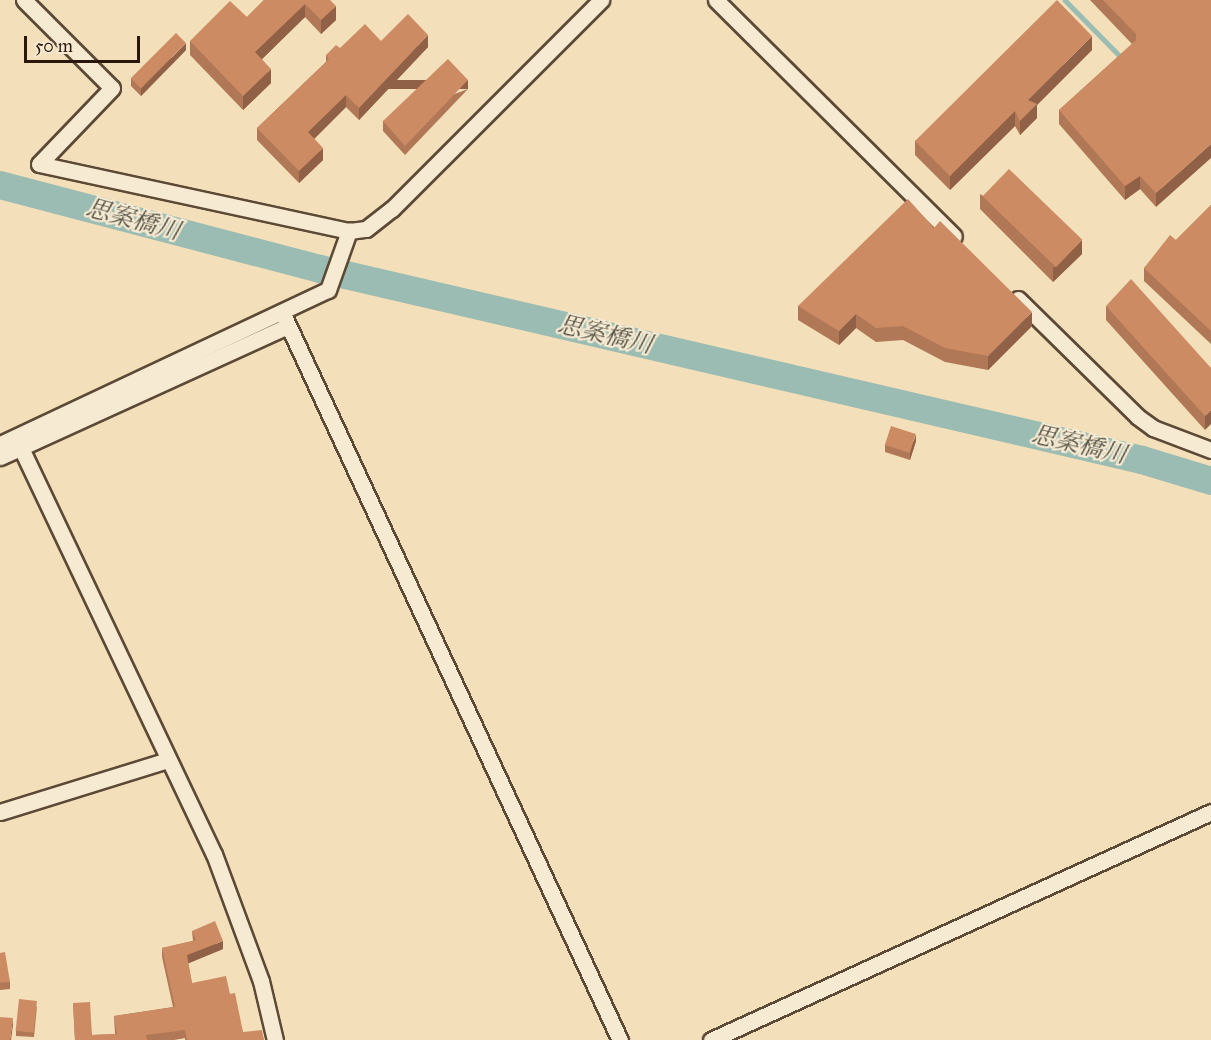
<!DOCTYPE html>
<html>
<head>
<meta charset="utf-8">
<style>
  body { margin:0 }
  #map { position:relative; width:1211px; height:1040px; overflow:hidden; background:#f3dfb9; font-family:"IM FELL Great Primer","Noto Serif JP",serif }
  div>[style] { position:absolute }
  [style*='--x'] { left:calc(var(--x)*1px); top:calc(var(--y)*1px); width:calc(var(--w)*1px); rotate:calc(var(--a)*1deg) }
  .stream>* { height:4.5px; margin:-2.25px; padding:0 2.25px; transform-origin:2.25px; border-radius:2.25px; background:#9bbcb2 }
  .river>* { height:28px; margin:-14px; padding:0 14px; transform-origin:14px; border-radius:14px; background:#9bbcb2 }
  .roads { filter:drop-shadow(2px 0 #5c4936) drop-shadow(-2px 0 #5c4936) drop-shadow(0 2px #5c4936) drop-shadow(0 -2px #5c4936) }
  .minor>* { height:15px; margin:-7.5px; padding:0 7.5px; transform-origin:7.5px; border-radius:7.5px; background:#f7ead2 }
  .wall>* { inset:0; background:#b07856 }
  .shaded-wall>* { inset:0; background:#906146; transform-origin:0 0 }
  .building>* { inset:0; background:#cd8b64; transform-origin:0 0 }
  span { translate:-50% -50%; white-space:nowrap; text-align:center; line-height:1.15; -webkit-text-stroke:4.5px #f7ead2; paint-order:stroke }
  .water-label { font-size:24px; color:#515145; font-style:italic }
  .scale { position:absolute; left:24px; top:36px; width:116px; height:27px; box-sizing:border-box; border:3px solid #29170b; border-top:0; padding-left:8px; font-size:18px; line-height:21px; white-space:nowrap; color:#29170b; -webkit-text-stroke:4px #f7ead2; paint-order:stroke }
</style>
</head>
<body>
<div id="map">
  <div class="stream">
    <div style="--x:1065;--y:0;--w:83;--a:45.5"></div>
  </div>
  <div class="river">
    <div style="--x:0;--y:185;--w:331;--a:14.7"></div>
    <div style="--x:320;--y:269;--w:844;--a:13.08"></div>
    <div style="--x:1142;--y:460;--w:72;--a:16.9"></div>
  </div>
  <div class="roads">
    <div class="minor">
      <div style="--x:24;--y:0;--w:124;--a:45"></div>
      <div style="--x:112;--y:88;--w:105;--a:133.8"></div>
      <div style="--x:39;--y:164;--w:317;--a:12.2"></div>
      <div style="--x:349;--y:231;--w:17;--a:-7"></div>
      <div style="--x:366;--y:229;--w:33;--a:-38"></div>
      <div style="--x:392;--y:209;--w:296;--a:-45"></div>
      <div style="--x:716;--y:0;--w:335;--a:44.8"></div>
      <div style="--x:1018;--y:299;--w:168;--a:44.5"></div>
      <div style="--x:1138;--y:417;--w:19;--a:36"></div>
      <div style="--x:1153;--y:428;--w:62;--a:20.8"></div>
      <div style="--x:282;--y:312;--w:803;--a:65.1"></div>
      <div style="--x:0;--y:444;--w:362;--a:-25.2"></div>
      <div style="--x:328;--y:290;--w:63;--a:-70.4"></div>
      <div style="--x:21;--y:448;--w:450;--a:64.6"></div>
      <div style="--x:214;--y:854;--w:135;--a:69.7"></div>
      <div style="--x:261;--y:981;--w:61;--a:76.7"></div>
      <div style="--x:0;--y:457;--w:316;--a:-24.5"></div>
      <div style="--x:0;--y:812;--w:176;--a:-17.2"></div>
      <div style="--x:711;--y:1040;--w:550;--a:-24.51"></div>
    </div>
  </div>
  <div class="wall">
    <div style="clip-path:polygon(264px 0,330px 0,336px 20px,321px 34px,305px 17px,262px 59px,271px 83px,243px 110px,190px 55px,190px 41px,247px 17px)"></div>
    <div style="clip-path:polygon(1090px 0,1211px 0,1156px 207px,1140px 189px,1125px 200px,1059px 124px,1059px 110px,1132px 44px)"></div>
    <div style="clip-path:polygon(381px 41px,428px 47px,359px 120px,346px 107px,314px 139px,323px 160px,299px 183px,257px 140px,257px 128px,326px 62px,326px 55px,340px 48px)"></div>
    <div style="clip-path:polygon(186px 50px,141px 96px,131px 86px,131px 79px)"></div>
    <div style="clip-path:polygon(1092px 50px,1037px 105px,1037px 118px,1020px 135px,1015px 126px,950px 190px,915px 155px,915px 141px)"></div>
    <div style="clip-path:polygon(468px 89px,405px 155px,383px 131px,383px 121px)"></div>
    <div style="clip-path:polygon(980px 194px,1082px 254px,1053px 282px,980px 209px)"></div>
    <div style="clip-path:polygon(1211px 205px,1211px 344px,1144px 281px,1144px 268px,1176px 240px)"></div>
    <div style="clip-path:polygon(934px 228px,1032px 326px,988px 370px,945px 362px,903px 340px,876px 342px,856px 328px,839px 345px,798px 320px,798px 306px)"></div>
    <div style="clip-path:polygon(1106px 306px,1211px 368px,1205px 430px,1106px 320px)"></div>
    <div style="clip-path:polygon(916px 441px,910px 460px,885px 452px,885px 445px)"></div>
    <div style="clip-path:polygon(192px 931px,223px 949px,188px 963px,192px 983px,230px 994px,243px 1032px,264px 1040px,185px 1040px,185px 1038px,174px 1040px,75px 1040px,73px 1003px,92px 1035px,115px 1034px,114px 1016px,173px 1007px,162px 957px,162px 948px,193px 941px)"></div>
    <div style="clip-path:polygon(0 953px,10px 982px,10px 989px,0 990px)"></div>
    <div style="clip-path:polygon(37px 1006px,34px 1037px,16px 1036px,16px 1031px)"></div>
  </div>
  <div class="shaded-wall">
    <div style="clip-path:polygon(305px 4px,305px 17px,255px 66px,255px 52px)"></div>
    <div style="clip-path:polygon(336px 6px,336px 20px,321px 34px,321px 20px)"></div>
    <div style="clip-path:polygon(428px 35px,428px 47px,359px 120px,359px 108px)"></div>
    <div style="clip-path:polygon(1092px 36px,1092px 50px,1037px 105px,1037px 118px,1020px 135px,1020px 121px,1028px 100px)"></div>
    <div style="clip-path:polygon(186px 43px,186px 50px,141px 96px,141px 89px)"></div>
    <div style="clip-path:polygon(271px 69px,271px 83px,243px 110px,243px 96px)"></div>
    <div style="left:468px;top:80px;width:9px;height:91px;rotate:90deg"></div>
    <div style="clip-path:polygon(346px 95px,346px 107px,308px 145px,308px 132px)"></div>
    <div style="clip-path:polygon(1015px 111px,1015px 126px,950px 190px,950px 176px)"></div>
    <div style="clip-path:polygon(1211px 144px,1211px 158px,1156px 207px,1156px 193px)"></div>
    <div style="clip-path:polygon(323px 148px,323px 160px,299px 183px,299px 171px)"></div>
    <div style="clip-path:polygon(1140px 176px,1140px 189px,1125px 200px,1125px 186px)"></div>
    <div style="clip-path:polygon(1082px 240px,1082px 254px,1053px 282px,1053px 268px)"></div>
    <div style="clip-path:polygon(1032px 312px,1032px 326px,988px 370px,988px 356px)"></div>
    <div style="clip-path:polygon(856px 314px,856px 328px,839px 345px,839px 331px)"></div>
    <div style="clip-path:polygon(1211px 410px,1211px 424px,1205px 430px,1205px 416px)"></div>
    <div style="clip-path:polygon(916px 434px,916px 441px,910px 460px,910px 453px)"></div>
    <div style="clip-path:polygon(223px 941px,223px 949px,187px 964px,187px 955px)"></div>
    <div style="clip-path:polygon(13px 1018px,13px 1025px,11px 1040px,10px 1040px)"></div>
  </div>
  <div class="building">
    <div style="clip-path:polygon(264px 0,330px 0,336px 6px,321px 20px,305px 4px,255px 52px,271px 69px,243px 96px,190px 41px,230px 1px,247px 17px)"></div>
    <div style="clip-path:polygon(1057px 0,1092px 36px,1028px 100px,1037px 104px,1020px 121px,1015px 111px,950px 176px,915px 141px)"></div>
    <div style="clip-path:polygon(1103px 0,1211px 0,1211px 144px,1156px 193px,1140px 176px,1125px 186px,1059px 110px,1136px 40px,1136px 34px)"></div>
    <div style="clip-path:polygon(408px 14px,428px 35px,359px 108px,346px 95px,308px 132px,323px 148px,299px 171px,257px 128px,329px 59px,326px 55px,336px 45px,340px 48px,365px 24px,381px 41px)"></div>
    <div style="left:176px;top:33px;width:14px;height:64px;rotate:45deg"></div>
    <div style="clip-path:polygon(448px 59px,468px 80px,405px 146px,383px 121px)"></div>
    <div style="left:1009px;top:169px;width:102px;height:38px;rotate:44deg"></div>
    <div style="clip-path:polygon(908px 199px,934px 228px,940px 221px,1032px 312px,988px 356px,945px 348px,903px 326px,876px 328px,856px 314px,839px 331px,798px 306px)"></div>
    <div style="clip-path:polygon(1211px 205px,1211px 331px,1144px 268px,1170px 235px,1176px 240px)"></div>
    <div style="clip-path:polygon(1131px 279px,1211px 368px,1211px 410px,1205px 416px,1106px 306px)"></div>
    <div style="left:891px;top:426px;width:26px;height:20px;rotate:18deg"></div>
    <div style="clip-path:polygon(215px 921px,223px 941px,187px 955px,192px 983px,226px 976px,230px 994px,235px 993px,243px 1032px,262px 1030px,264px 1040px,187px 1040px,185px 1030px,146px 1035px,147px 1040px,75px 1040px,73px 1003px,90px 1002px,92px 1035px,117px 1034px,114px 1016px,175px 1007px,162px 948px,196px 940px,192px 931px)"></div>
    <div style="clip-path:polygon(5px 952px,10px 982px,0 983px,0 953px)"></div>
    <div style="left:19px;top:999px;width:18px;height:32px;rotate:6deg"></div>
    <div style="clip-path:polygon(0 1017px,13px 1018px,10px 1040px,0 1040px)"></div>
  </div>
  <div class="water-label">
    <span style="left:133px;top:220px;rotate:15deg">思案橋川</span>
    <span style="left:605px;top:335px;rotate:13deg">思案橋川</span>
    <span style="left:1079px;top:445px;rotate:13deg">思案橋川</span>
  </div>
  <div class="scale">50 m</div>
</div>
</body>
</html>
